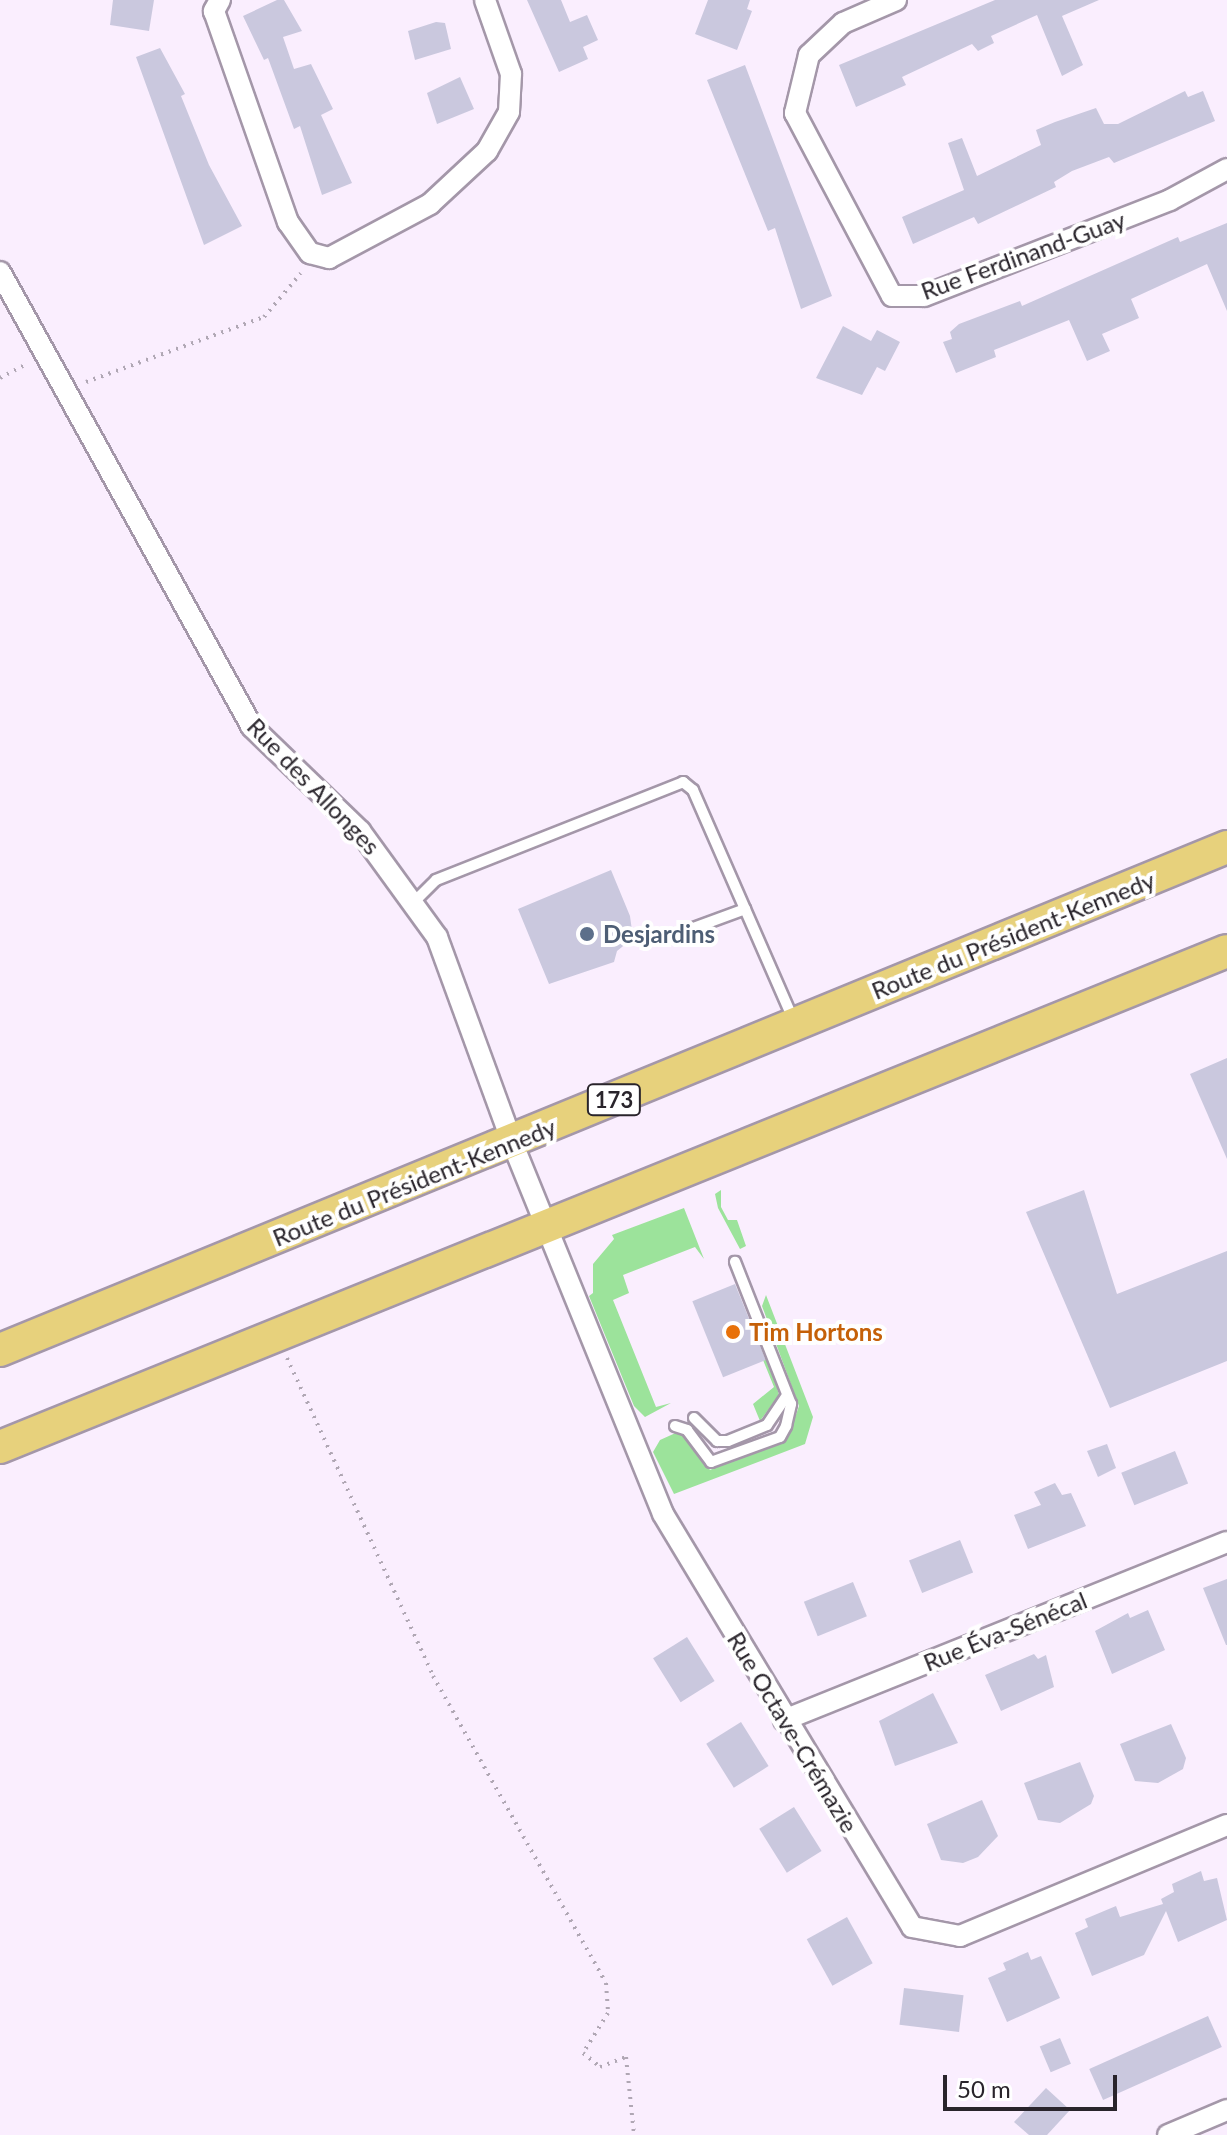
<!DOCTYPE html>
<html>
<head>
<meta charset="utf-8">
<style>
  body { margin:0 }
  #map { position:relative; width:1227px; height:2135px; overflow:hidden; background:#faeefe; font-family:Lato,sans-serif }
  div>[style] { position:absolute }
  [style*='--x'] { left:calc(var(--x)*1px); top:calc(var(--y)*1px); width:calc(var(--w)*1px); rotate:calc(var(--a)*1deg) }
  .green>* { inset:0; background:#9ce39b }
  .building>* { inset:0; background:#cac8de; transform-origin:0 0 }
  .path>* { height:4px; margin-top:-2px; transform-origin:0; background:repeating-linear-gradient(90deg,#b0a7b4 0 2px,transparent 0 8px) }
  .roads { filter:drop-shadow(2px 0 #a497a9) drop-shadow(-2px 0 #a497a9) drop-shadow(0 2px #a497a9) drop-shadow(0 -2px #a497a9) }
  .lane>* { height:10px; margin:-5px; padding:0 5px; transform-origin:5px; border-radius:5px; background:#fff }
  .street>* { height:20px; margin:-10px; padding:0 10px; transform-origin:10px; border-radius:10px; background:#fff }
  .primary>* { height:32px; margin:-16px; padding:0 16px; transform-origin:16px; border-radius:16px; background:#e7d17c }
  .dots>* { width:22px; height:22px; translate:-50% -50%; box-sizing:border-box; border:4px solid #fff; border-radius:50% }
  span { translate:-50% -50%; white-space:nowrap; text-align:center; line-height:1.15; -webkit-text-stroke:8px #fff; paint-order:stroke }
  .shield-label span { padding:2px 6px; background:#fff; border:2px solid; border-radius:6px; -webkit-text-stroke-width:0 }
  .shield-label { font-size:22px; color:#29242b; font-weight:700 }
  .street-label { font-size:24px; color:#29242b }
  .service-label { font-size:24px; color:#4e5e75; font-weight:700 }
  .left { translate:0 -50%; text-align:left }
  .food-label { font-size:24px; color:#c56008; font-weight:700 }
  .scale { position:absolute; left:943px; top:2075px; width:174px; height:36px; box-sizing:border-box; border:4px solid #29242b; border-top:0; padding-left:10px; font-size:24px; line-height:28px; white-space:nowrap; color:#29242b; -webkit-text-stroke:6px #fff; paint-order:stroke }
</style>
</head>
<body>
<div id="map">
  <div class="green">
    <div style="clip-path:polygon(721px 1190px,721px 1207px,728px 1220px,737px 1220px,746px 1246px,740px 1249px,718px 1208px,715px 1194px)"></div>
    <div style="clip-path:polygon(684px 1208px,704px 1259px,695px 1247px,623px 1275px,629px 1293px,613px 1300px,656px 1407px,671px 1403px,645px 1417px,634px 1406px,589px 1296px,593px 1293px,593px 1264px,614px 1239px,612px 1235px)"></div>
    <div style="clip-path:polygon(766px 1295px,813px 1417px,805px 1444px,674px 1494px,653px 1452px,660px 1440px,680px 1431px,710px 1470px,789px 1435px,799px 1406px,762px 1306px)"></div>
    <div style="clip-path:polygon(769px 1358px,779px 1395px,760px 1421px,753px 1404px,774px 1387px,763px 1360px)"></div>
  </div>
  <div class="building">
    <div style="clip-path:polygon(113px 0,154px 0,149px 31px,110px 25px)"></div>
    <div style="clip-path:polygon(277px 0,284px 0,302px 31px,283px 37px,294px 69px,311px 64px,333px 109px,321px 115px,352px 183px,322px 195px,300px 126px,294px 129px,268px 58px,264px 60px,243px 16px)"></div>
    <div style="clip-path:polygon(527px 0,561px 0,570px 22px,587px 15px,598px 40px,583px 47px,588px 59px,559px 72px)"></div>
    <div style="clip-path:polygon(708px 0,750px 0,747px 9px,752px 11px,737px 50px,695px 34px)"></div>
    <div style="clip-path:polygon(995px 0,1099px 0,1062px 16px,1083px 65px,1062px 76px,1037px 15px,991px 36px,994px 43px,978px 51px,972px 44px,902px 77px,906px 85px,856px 107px,839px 65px)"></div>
    <div style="clip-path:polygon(436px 22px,445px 23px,451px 49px,415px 60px,408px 31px)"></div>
    <div style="clip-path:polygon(160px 48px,185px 94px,181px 96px,209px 165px,242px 226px,204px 245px,136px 57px)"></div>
    <div style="clip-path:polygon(745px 65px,832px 296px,801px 309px,775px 228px,768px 231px,707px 80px)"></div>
    <div style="clip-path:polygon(460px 77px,474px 109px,437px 124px,427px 93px)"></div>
    <div style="clip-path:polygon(1185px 91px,1188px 97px,1203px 91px,1215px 121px,1114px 163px,1109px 157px,1072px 171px,1054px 182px,1056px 187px,978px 224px,974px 217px,913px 244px,902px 217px,964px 190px,948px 143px,962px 138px,977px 176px,1041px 145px,1036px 130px,1055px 122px,1096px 108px,1104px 124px,1118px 124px)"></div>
    <div style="clip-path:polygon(1227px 223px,1227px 311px,1207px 264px,1131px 299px,1139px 318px,1102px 334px,1110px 351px,1087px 361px,1069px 320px,994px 350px,996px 357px,956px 373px,943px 342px,952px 339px,950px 332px,959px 324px,1020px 301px,1022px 306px,1178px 237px,1180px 242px)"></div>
    <div style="clip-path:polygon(843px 326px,871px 341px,877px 330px,900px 342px,885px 371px,877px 367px,862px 395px,816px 378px)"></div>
    <div style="clip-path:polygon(611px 870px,630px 916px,633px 938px,617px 951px,614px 962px,549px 984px,518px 909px)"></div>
    <div style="clip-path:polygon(1227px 1058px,1227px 1159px,1190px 1074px)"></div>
    <div style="clip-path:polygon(1084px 1190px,1117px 1294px,1227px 1251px,1227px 1361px,1110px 1408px,1026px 1212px)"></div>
    <div style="left:735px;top:1284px;width:82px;height:46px;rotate:68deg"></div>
    <div style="clip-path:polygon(1107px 1444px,1116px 1468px,1098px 1477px,1087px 1451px)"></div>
    <div style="left:1175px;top:1451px;width:35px;height:58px;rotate:68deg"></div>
    <div style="clip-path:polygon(1055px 1483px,1062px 1495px,1071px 1493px,1086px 1526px,1028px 1549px,1014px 1515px,1041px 1505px,1034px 1492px)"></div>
    <div style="left:960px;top:1540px;width:35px;height:55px;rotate:68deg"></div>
    <div style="clip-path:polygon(1227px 1579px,1227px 1645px,1226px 1645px,1203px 1588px)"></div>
    <div style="left:853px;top:1582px;width:37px;height:53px;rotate:68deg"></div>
    <div style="clip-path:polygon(1148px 1610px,1165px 1650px,1112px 1674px,1095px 1631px,1128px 1613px,1130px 1618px)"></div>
    <div style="left:687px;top:1637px;width:52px;height:40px;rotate:58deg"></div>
    <div style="clip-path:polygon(1034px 1654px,1038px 1659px,1046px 1655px,1054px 1687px,1001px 1711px,985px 1675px)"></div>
    <div style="clip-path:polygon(933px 1693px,958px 1743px,895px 1766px,879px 1721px)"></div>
    <div style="left:741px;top:1722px;width:52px;height:41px;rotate:58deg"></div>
    <div style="clip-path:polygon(1171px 1724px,1186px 1758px,1183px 1769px,1158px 1783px,1135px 1781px,1120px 1744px)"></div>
    <div style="clip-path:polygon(1080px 1762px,1094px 1796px,1091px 1804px,1060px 1823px,1038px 1820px,1024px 1783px)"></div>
    <div style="clip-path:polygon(982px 1800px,998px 1836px,978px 1857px,963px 1863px,941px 1860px,927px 1824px)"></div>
    <div style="left:794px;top:1807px;width:52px;height:41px;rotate:58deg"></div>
    <div style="clip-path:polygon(1201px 1871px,1204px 1881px,1217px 1878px,1227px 1920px,1178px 1942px,1166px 1911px,1144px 1955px,1092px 1976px,1075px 1933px,1088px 1927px,1085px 1919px,1116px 1906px,1120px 1917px,1163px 1904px,1161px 1899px,1174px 1892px,1172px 1884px)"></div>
    <div style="left:847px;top:1917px;width:53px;height:46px;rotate:61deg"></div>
    <div style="clip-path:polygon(1028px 1952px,1031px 1960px,1041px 1956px,1060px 1998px,1007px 2022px,988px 1978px,1006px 1970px,1003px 1963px)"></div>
    <div style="left:904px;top:1988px;width:60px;height:37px;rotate:7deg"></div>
    <div style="left:1208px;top:2016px;width:34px;height:130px;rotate:66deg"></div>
    <div style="left:1060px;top:2038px;width:28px;height:22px;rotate:67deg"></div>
    <div style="clip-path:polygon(1046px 2088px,1070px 2110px,1047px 2135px,1029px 2135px,1014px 2122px)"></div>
  </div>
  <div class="path">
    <div style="--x:0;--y:378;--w:30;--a:-28"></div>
    <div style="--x:86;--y:382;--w:189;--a:-20.1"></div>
    <div style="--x:264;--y:317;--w:57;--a:-49.9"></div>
    <div style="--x:287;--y:1358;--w:350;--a:65.3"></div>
    <div style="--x:433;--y:1676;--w:352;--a:60.6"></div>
    <div style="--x:606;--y:1983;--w:30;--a:86"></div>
    <div style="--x:608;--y:2013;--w:47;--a:122"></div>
    <div style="--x:583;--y:2053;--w:22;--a:39"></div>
    <div style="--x:600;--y:2067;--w:28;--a:-21"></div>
    <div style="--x:626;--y:2057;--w:78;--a:84.1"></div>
  </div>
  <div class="roads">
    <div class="lane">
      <div style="--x:416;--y:900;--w:28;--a:-45"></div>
      <div style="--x:436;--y:880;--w:266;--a:-21.6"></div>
      <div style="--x:683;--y:782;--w:13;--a:39"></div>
      <div style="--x:693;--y:790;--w:250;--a:66.4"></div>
      <div style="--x:688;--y:930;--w:61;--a:-20.2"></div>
      <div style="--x:694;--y:1418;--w:33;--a:45"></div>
      <div style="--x:717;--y:1441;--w:11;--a:0"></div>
      <div style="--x:728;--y:1441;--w:42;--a:-22.3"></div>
      <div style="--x:767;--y:1425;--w:36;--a:-56"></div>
      <div style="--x:675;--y:1426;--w:13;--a:18"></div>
      <div style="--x:687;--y:1430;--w:40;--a:53"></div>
      <div style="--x:711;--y:1462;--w:73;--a:-19.9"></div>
      <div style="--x:780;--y:1437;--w:13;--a:-61"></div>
      <div style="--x:786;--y:1426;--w:23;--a:-77"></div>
      <div style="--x:791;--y:1404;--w:153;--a:-111.5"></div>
    </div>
    <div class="street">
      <div style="--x:220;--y:0;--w:13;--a:119"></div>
      <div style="--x:214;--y:11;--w:224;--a:70.7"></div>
      <div style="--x:288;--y:222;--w:38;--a:55"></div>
      <div style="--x:310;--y:253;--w:20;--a:15"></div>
      <div style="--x:329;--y:258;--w:115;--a:-28.1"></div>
      <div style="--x:430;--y:204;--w:78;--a:-42.9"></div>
      <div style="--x:487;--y:151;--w:45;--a:-60.6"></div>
      <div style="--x:509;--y:112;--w:38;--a:-87"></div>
      <div style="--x:511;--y:74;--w:78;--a:-109.4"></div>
      <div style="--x:896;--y:0;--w:58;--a:156.5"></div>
      <div style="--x:843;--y:23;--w:47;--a:136.7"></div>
      <div style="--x:809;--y:55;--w:60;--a:103.6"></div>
      <div style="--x:795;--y:113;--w:207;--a:62.1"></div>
      <div style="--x:892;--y:296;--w:32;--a:0"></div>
      <div style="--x:924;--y:296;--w:264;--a:-21.3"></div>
      <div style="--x:1170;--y:200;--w:65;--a:-28.5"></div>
      <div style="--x:0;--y:272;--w:520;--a:61.02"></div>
      <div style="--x:252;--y:727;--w:150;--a:43.9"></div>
      <div style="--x:360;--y:831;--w:131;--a:54"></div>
      <div style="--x:437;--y:937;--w:218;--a:69.9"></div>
      <div style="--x:512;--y:1142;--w:401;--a:67.9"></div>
      <div style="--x:663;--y:1514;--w:482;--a:58.9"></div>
      <div style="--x:912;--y:1927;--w:49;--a:10.6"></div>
      <div style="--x:960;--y:1936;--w:289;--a:-22.6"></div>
      <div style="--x:784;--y:1720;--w:477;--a:-21.9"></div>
      <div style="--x:1168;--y:2135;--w:64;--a:-23"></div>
    </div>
    <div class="primary">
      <div style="--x:0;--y:1350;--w:1326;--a:-22.29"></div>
      <div style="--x:0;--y:1447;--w:1323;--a:-22.01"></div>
    </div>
  </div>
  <div class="dots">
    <div style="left:587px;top:934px;background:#5c6f8a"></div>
    <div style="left:733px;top:1332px;background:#e8710a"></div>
  </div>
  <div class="shield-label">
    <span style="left:614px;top:1100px">173</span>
  </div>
  <div class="street-label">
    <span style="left:1023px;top:255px;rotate:-20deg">Rue Ferdinand-Guay</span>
    <span style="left:314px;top:786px;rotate:46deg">Rue des Allonges</span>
    <span style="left:1013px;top:935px;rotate:-22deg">Route du Président-Kennedy</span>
    <span style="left:414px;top:1182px;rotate:-22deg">Route du Président-Kennedy</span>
    <span style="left:1005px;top:1631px;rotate:-22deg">Rue Éva-Sénécal</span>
    <span style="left:793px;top:1732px;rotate:59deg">Rue Octave-Crémazie</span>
  </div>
  <div class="service-label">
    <span class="left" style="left:603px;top:934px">Desjardins</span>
  </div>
  <div class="food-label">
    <span class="left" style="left:749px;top:1332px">Tim Hortons</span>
  </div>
  <div class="scale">50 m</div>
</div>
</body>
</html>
